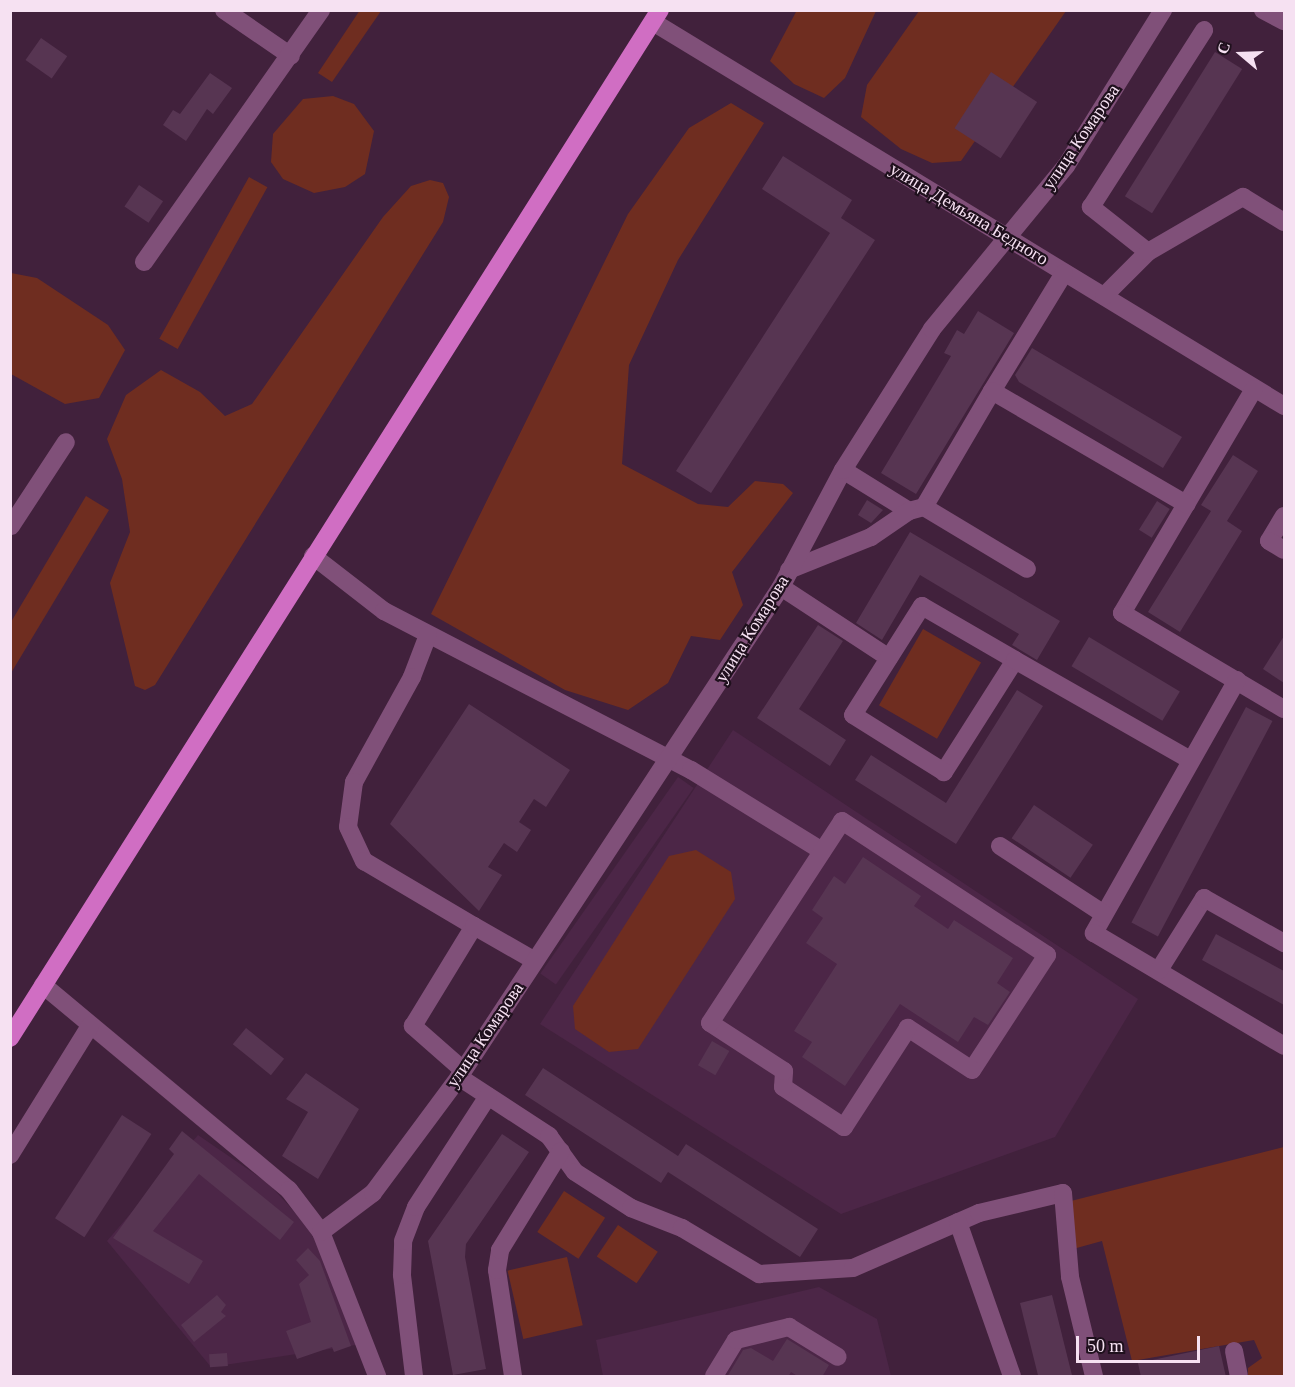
<!DOCTYPE html>
<html>
<head>
<meta charset="utf-8">
<style>
  body { margin:0 }
  #map { position:relative; width:1295px; height:1387px; overflow:hidden; background:#41213c; font-family:"Times New Roman",serif }
  div>[style] { position:absolute }
  [style*='--x'] { left:calc(var(--x)*1px); top:calc(var(--y)*1px); width:calc(var(--w)*1px); rotate:calc(var(--a)*1deg) }
  .built>* { inset:0; background:#4c2647; transform-origin:0 0 }
  .green>* { inset:0; background:#6f2d20; transform-origin:0 0 }
  .building>* { inset:0; background:#573552; transform-origin:0 0 }
  .minor>* { height:18px; margin:-9px; padding:0 9px; transform-origin:9px; border-radius:9px; background:#805079 }
  .major>* { height:18px; margin:-9px; padding:0 9px; transform-origin:9px; border-radius:9px; background:#d06ec3 }
  span { translate:-50% -50%; white-space:nowrap; text-align:center; line-height:1.15; -webkit-text-stroke:4.5px #1f101d; paint-order:stroke }
  .street-label { font-size:18px; color:#f6e1f2 }
  .frame { position:absolute; inset:0; border:12px solid #f6e1f2; pointer-events:none }
  .north { position:absolute; left:1211px; top:24px; width:60px; height:60px; -webkit-text-stroke:4px #1f101d; paint-order:stroke; rotate:289deg; font-size:16px; font-weight:700; line-height:24px; text-align:center; color:#f6e1f2 }
  .north::after { content:''; display:block; margin:auto; width:21px; height:27px; background:#f6e1f2; clip-path:polygon(50% 0,100% 100%,50% 72%,0 100%) }
  .scale { position:absolute; left:1076px; top:1336px; width:124px; height:27px; box-sizing:border-box; border:3px solid #f6e1f2; border-top:0; padding-left:8px; font-size:18px; line-height:21px; white-space:nowrap; color:#f6e1f2; -webkit-text-stroke:4px #1f101d; paint-order:stroke }
</style>
</head>
<body>
<div id="map">
  <div class="built">
    <div style="clip-path:polygon(733px 730px,1138px 999px,1055px 1137px,841px 1214px,540px 1024px)"></div>
    <div style="left:678px;top:777px;width:19px;height:240px;rotate:35deg"></div>
    <div style="clip-path:polygon(198px 1135px,268px 1183px,325px 1245px,362px 1344px,211px 1367px,107px 1241px)"></div>
    <div style="clip-path:polygon(819px 1287px,877px 1319px,891px 1376px,603px 1376px,596px 1340px)"></div>
  </div>
  <div class="green">
    <div style="clip-path:polygon(360px 10px,381px 11px,332px 82px,318px 73px)"></div>
    <div style="clip-path:polygon(797px 10px,876px 11px,845px 78px,824px 98px,794px 84px,770px 61px)"></div>
    <div style="clip-path:polygon(919px 11px,1066px 11px,961px 161px,932px 163px,901px 149px,861px 117px,867px 85px)"></div>
    <div style="clip-path:polygon(333px 96px,354px 104px,374px 131px,365px 174px,345px 187px,314px 193px,283px 179px,271px 162px,273px 134px,303px 99px)"></div>
    <div style="clip-path:polygon(731px 103px,764px 123px,678px 260px,629px 365px,622px 464px,698px 504px,728px 507px,755px 481px,783px 484px,793px 493px,732px 572px,743px 605px,720px 640px,691px 636px,668px 683px,628px 710px,565px 690px,431px 614px,628px 214px,689px 128px)"></div>
    <div style="left:249px;top:177px;width:21px;height:185px;rotate:29deg"></div>
    <div style="clip-path:polygon(430px 180px,443px 183px,449px 197px,443px 222px,155px 685px,145px 690px,135px 686px,110px 583px,130px 532px,122px 479px,107px 439px,126px 395px,161px 370px,200px 392px,225px 416px,252px 404px,383px 217px,411px 186px)"></div>
    <div style="clip-path:polygon(11px 273px,37px 278px,108px 325px,125px 350px,99px 398px,65px 404px,11px 374px)"></div>
    <div style="clip-path:polygon(86px 496px,109px 510px,11px 673px,11px 622px)"></div>
    <div style="left:923px;top:629px;width:67px;height:88px;rotate:30deg"></div>
    <div style="clip-path:polygon(696px 850px,731px 872px,735px 899px,638px 1049px,609px 1052px,575px 1029px,573px 1006px,669px 856px)"></div>
    <div style="clip-path:polygon(1284px 1147px,1284px 1376px,1248px 1376px,1248px 1368px,1262px 1358px,1254px 1340px,1132px 1361px,1102px 1241px,1073px 1249px,1067px 1202px)"></div>
    <div style="left:564px;top:1191px;width:49px;height:49px;rotate:33deg"></div>
    <div style="left:618px;top:1225px;width:48px;height:38px;rotate:34deg"></div>
    <div style="left:567px;top:1257px;width:70px;height:61px;rotate:77deg"></div>
  </div>
  <div class="building">
    <div style="left:41px;top:38px;width:32px;height:27px;rotate:35deg"></div>
    <div style="left:1215px;top:52px;width:32px;height:170px;rotate:32deg"></div>
    <div style="left:991px;top:72px;width:55px;height:67px;rotate:33deg"></div>
    <div style="clip-path:polygon(210px 73px,232px 88px,213px 114px,207px 109px,186px 141px,163px 125px,173px 110px,180px 114px)"></div>
    <div style="clip-path:polygon(783px 156px,852px 200px,841px 218px,875px 240px,711px 493px,676px 471px,830px 233px,762px 189px)"></div>
    <div style="left:139px;top:185px;width:29px;height:26px;rotate:34deg"></div>
    <div style="clip-path:polygon(978px 311px,1014px 333px,916px 494px,881px 473px,951px 356px,944px 353px,957px 330px,964px 334px)"></div>
    <div style="clip-path:polygon(1032px 348px,1182px 437px,1163px 468px,1019px 382px,1015px 375px)"></div>
    <div style="clip-path:polygon(1233px 455px,1258px 471px,1227px 521px,1242px 531px,1180px 632px,1148px 612px,1211px 511px,1201px 505px)"></div>
    <div style="clip-path:polygon(867px 500px,883px 510px,871px 523px,858px 515px)"></div>
    <div style="left:1157px;top:501px;width:15px;height:34px;rotate:32deg"></div>
    <div style="clip-path:polygon(910px 532px,1060px 621px,1037px 660px,1012px 645px,1019px 634px,920px 575px,882px 640px,856px 623px)"></div>
    <div style="clip-path:polygon(818px 625px,843px 641px,799px 709px,846px 740px,830px 766px,757px 718px)"></div>
    <div style="clip-path:polygon(1284px 636px,1284px 683px,1263px 669px)"></div>
    <div style="left:1089px;top:637px;width:106px;height:34px;rotate:31deg"></div>
    <div style="clip-path:polygon(1017px 690px,1043px 706px,956px 844px,855px 780px,871px 755px,946px 803px)"></div>
    <div style="clip-path:polygon(469px 704px,570px 770px,546px 807px,534px 799px,519px 822px,531px 830px,517px 852px,504px 843px,488px 867px,502px 875px,479px 911px,390px 824px)"></div>
    <div style="left:1246px;top:707px;width:30px;height:244px;rotate:28deg"></div>
    <div style="left:1034px;top:805px;width:71px;height:40px;rotate:34deg"></div>
    <div style="clip-path:polygon(863px 857px,921px 896px,914px 906px,948px 929px,954px 920px,1013px 958px,997px 983px,1010px 992px,988px 1025px,974px 1017px,958px 1042px,900px 1004px,845px 1086px,802px 1057px,812px 1042px,794px 1031px,837px 964px,806px 943px,823px 918px,812px 910px,834px 876px,845px 884px)"></div>
    <div style="clip-path:polygon(1216px 934px,1284px 971px,1284px 1005px,1202px 960px)"></div>
    <div style="left:246px;top:1028px;width:49px;height:21px;rotate:39deg"></div>
    <div style="left:712px;top:1041px;width:20px;height:28px;rotate:30deg"></div>
    <div style="clip-path:polygon(543px 1068px,678px 1156px,686px 1144px,818px 1229px,800px 1257px,668px 1172px,661px 1183px,525px 1095px)"></div>
    <div style="clip-path:polygon(306px 1073px,359px 1109px,318px 1179px,282px 1156px,308px 1112px,286px 1099px)"></div>
    <div style="left:122px;top:1115px;width:35px;height:123px;rotate:33deg"></div>
    <div style="clip-path:polygon(182px 1131px,294px 1222px,280px 1240px,199px 1174px,153px 1231px,203px 1261px,189px 1284px,113px 1238px,174px 1154px,169px 1149px)"></div>
    <div style="clip-path:polygon(502px 1134px,529px 1152px,466px 1244px,465px 1257px,486px 1369px,453px 1375px,428px 1241px)"></div>
    <div style="clip-path:polygon(308px 1248px,320px 1261px,351px 1346px,334px 1352px,332px 1347px,297px 1359px,286px 1331px,311px 1322px,299px 1284px,309px 1275px,296px 1260px)"></div>
    <div style="clip-path:polygon(217px 1295px,226px 1305px,221px 1312px,226px 1316px,194px 1342px,181px 1325px)"></div>
    <div style="left:1052px;top:1295px;width:85px;height:33px;rotate:76deg"></div>
    <div style="clip-path:polygon(787px 1339px,829px 1365px,822px 1377px,799px 1377px,791px 1372px,788px 1377px,727px 1377px,743px 1350px,751px 1348px,773px 1361px)"></div>
    <div style="clip-path:polygon(1219px 1346px,1226px 1377px,1141px 1377px,1138px 1363px)"></div>
    <div style="left:227px;top:1353px;width:13px;height:18px;rotate:86deg"></div>
  </div>
  <div class="minor">
    <div style="--x:224;--y:10;--w:81;--a:34.5"></div>
    <div style="--x:1263;--y:10;--w:24;--a:28"></div>
    <div style="--x:653;--y:22;--w:739;--a:31.32"></div>
    <div style="--x:1148;--y:252;--w:73;--a:-141.7"></div>
    <div style="--x:1091;--y:207;--w:210;--a:-57.4"></div>
    <div style="--x:144;--y:262;--w:308;--a:-54.9"></div>
    <div style="--x:1104;--y:296;--w:62;--a:-45"></div>
    <div style="--x:1148;--y:252;--w:110;--a:-30.1"></div>
    <div style="--x:1243;--y:197;--w:48;--a:31.4"></div>
    <div style="--x:1254;--y:389;--w:260;--a:120.5"></div>
    <div style="--x:1122;--y:613;--w:188;--a:30.7"></div>
    <div style="--x:992;--y:391;--w:138;--a:-58.6"></div>
    <div style="--x:843;--y:470;--w:78;--a:31.8"></div>
    <div style="--x:909;--y:511;--w:16;--a:-15"></div>
    <div style="--x:924;--y:507;--w:134;--a:-59.6"></div>
    <div style="--x:992;--y:391;--w:225;--a:30.2"></div>
    <div style="--x:924;--y:507;--w:120;--a:31"></div>
    <div style="--x:1284;--y:516;--w:29;--a:121"></div>
    <div style="--x:1269;--y:541;--w:17;--a:31"></div>
    <div style="--x:11;--y:526;--w:100;--a:-56.8"></div>
    <div style="--x:313;--y:556;--w:90;--a:37.8"></div>
    <div style="--x:384;--y:611;--w:346;--a:27.4"></div>
    <div style="--x:691;--y:770;--w:154;--a:31.7"></div>
    <div style="--x:789;--y:570;--w:88;--a:-21.9"></div>
    <div style="--x:871;--y:537;--w:46;--a:-34.4"></div>
    <div style="--x:781;--y:587;--w:129;--a:33.3"></div>
    <div style="--x:428;--y:635;--w:45;--a:110.9"></div>
    <div style="--x:412;--y:677;--w:120;--a:118.9"></div>
    <div style="--x:354;--y:782;--w:45;--a:97.6"></div>
    <div style="--x:348;--y:827;--w:38;--a:65"></div>
    <div style="--x:364;--y:861;--w:128;--a:30.6"></div>
    <div style="--x:1015;--y:660;--w:133;--a:122.4"></div>
    <div style="--x:944;--y:772;--w:107;--a:-147.9"></div>
    <div style="--x:853;--y:715;--w:129;--a:-57.7"></div>
    <div style="--x:922;--y:606;--w:108;--a:30.1"></div>
    <div style="--x:1015;--y:660;--w:202;--a:29.7"></div>
    <div style="--x:1237;--y:680;--w:291;--a:119.5"></div>
    <div style="--x:1094;--y:933;--w:221;--a:30.7"></div>
    <div style="--x:842;--y:821;--w:245;--a:33.2"></div>
    <div style="--x:1047;--y:955;--w:137;--a:123.1"></div>
    <div style="--x:972;--y:1070;--w:77;--a:-146.7"></div>
    <div style="--x:908;--y:1028;--w:118;--a:122.9"></div>
    <div style="--x:844;--y:1127;--w:73;--a:-146.7"></div>
    <div style="--x:783;--y:1087;--w:16;--a:-86"></div>
    <div style="--x:784;--y:1071;--w:88;--a:-147"></div>
    <div style="--x:710;--y:1023;--w:241;--a:-56.8"></div>
    <div style="--x:1000;--y:846;--w:124;--a:33.2"></div>
    <div style="--x:1159;--y:970;--w:85;--a:-58"></div>
    <div style="--x:1204;--y:898;--w:92;--a:29.4"></div>
    <div style="--x:43;--y:985;--w:320;--a:39.8"></div>
    <div style="--x:289;--y:1190;--w:53;--a:52.7"></div>
    <div style="--x:321;--y:1232;--w:155;--a:68.7"></div>
    <div style="--x:463;--y:1070;--w:67;--a:-138.7"></div>
    <div style="--x:413;--y:1026;--w:117;--a:-58.6"></div>
    <div style="--x:474;--y:926;--w:70;--a:29.8"></div>
    <div style="--x:459;--y:1077;--w:108;--a:33.2"></div>
    <div style="--x:549;--y:1136;--w:44;--a:54.2"></div>
    <div style="--x:575;--y:1172;--w:67;--a:32.7"></div>
    <div style="--x:631;--y:1208;--w:55;--a:21.4"></div>
    <div style="--x:682;--y:1228;--w:90;--a:30.9"></div>
    <div style="--x:759;--y:1274;--w:94;--a:-3.7"></div>
    <div style="--x:853;--y:1268;--w:137;--a:-23.6"></div>
    <div style="--x:979;--y:1213;--w:86;--a:-13.4"></div>
    <div style="--x:1063;--y:1193;--w:84;--a:85.2"></div>
    <div style="--x:1070;--y:1277;--w:102;--a:76.4"></div>
    <div style="--x:10;--y:1155;--w:152;--a:-58.2"></div>
    <div style="--x:958;--y:1222;--w:163;--a:70.7"></div>
    <div style="--x:321;--y:1232;--w:65;--a:-36.9"></div>
    <div style="--x:373;--y:1193;--w:144;--a:-53.4"></div>
    <div style="--x:459;--y:1077;--w:586;--a:-56.69"></div>
    <div style="--x:781;--y:587;--w:132;--a:-62.1"></div>
    <div style="--x:843;--y:470;--w:167;--a:-57.7"></div>
    <div style="--x:932;--y:329;--w:211;--a:-50.6"></div>
    <div style="--x:1066;--y:166;--w:184;--a:-58.1"></div>
    <div style="--x:1234;--y:1351;--w:25;--a:79"></div>
    <div style="--x:414;--y:1376;--w:102;--a:-96.8"></div>
    <div style="--x:402;--y:1275;--w:34;--a:-88"></div>
    <div style="--x:403;--y:1241;--w:36;--a:-69"></div>
    <div style="--x:416;--y:1207;--w:132;--a:-57"></div>
    <div style="--x:513;--y:1376;--w:107;--a:-98.6"></div>
    <div style="--x:497;--y:1270;--w:20;--a:-81"></div>
    <div style="--x:500;--y:1250;--w:116;--a:-58.4"></div>
    <div style="--x:714;--y:1376;--w:42;--a:-58.6"></div>
    <div style="--x:736;--y:1340;--w:55;--a:-13.8"></div>
    <div style="--x:789;--y:1327;--w:57;--a:31.5"></div>
  </div>
  <div class="major">
    <div style="--x:10;--y:1038;--w:1216;--a:-57.7"></div>
  </div>
  <div class="street-label">
    <span style="left:1081px;top:137px;rotate:-56deg">улица Комарова</span>
    <span style="left:969px;top:214px;rotate:31deg">улица Демьяна Бедного</span>
    <span style="left:752px;top:629px;rotate:-58deg">улица Комарова</span>
    <span style="left:485px;top:1035px;rotate:-56deg">улица Комарова</span>
  </div>
  <div class="frame"></div>
  <div class="north">С</div>
  <div class="scale">50 m</div>
</div>
</body>
</html>
